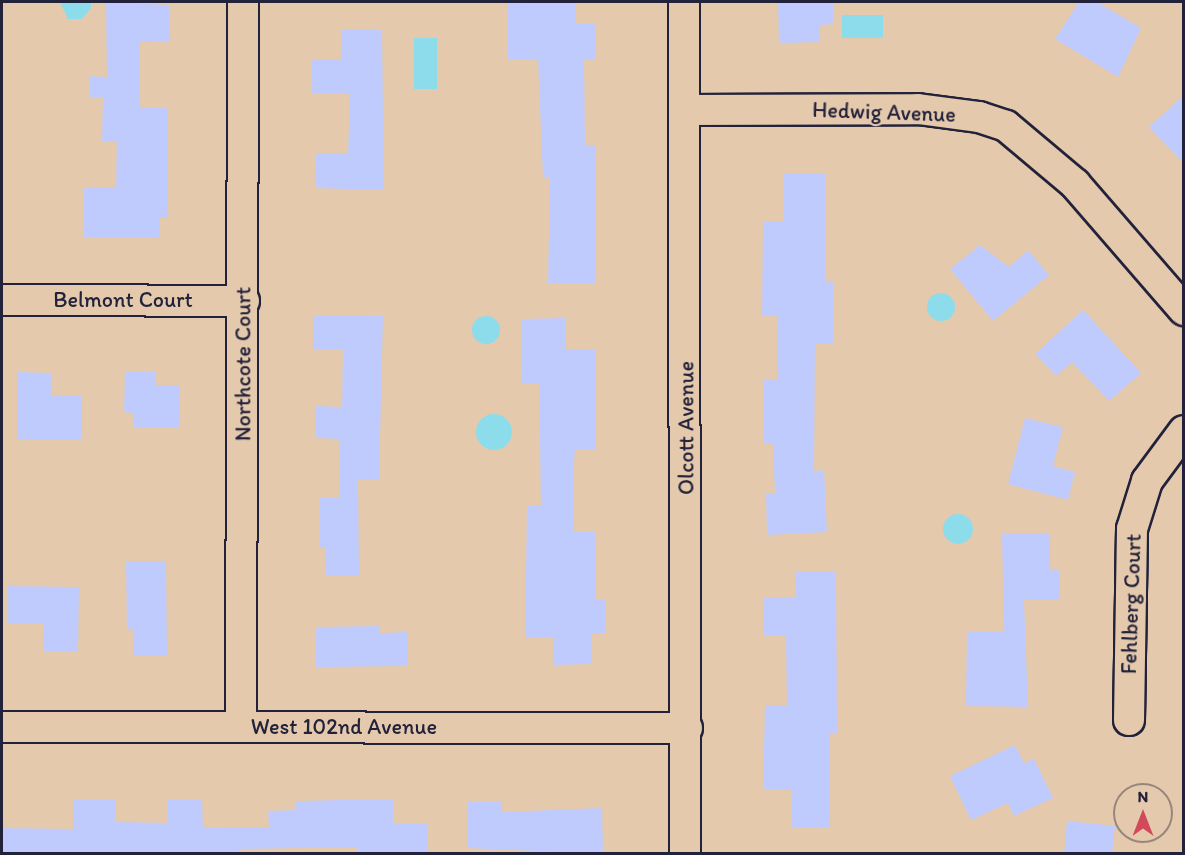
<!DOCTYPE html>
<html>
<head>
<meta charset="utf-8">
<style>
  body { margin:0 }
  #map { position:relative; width:1185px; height:855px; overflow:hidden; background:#e5c9ac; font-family:Itim,sans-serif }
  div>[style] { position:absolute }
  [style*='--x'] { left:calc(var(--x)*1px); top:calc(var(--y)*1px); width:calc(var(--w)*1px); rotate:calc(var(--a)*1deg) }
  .water>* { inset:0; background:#8ddceb; transform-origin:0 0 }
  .round { border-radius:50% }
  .building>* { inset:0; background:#bfcbfc }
  .roads { filter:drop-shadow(2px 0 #22223b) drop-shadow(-2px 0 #22223b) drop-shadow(0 2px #22223b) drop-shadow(0 -2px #22223b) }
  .street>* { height:30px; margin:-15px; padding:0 15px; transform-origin:15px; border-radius:15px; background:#e5c9ac }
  span { translate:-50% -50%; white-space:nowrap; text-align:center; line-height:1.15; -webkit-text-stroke:4.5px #e5c9ac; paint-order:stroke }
  .street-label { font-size:22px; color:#22223b }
  .frame { position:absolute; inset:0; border:3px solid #22223b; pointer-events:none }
  .north { position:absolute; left:1113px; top:783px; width:60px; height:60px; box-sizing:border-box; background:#e5c9ac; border:2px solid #97867f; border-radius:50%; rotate:0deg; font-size:16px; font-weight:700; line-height:24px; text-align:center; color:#22223b }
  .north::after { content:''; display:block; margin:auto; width:21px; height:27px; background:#d1495b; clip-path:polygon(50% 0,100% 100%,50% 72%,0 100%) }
</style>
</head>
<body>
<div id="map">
  <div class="water">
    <div style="clip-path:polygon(60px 2px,91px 2px,91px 8px,82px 19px,68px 19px)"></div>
    <div style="left:842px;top:15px;width:41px;height:23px"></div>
    <div style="left:414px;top:38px;width:23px;height:51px"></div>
    <div class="round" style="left:927px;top:293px;width:28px;height:28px"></div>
    <div class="round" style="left:472px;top:316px;width:28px;height:28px"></div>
    <div class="round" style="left:476px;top:414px;width:36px;height:36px"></div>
    <div class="round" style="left:943px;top:514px;width:30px;height:30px"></div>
  </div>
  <div class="building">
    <div style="clip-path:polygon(106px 2px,169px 5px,170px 41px,140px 42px,139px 108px,168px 108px,168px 218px,159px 218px,159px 238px,84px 237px,84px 187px,116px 188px,117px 141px,102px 141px,103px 98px,90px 97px,90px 76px,107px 77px)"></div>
    <div style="clip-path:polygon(576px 2px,576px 24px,596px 24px,595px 59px,584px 59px,585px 146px,595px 146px,596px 284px,548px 283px,550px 177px,543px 177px,538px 59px,508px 59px,508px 4px)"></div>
    <div style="clip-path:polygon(778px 2px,833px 2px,833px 24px,820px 25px,820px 42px,779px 43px)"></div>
    <div style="clip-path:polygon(1079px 2px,1097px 2px,1141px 28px,1118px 77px,1055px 39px)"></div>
    <div style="clip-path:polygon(341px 30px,382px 30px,384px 190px,315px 188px,316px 153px,348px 154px,350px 94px,311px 94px,311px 59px,341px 59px)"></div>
    <div style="clip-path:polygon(1184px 95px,1184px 164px,1149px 127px)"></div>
    <div style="clip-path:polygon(784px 174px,825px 174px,825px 281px,833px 281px,833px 343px,815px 343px,814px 471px,824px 470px,827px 532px,767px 535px,766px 493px,775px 493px,773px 444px,764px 444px,764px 379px,777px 379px,778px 315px,762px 315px,763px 221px,784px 221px)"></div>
    <div style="clip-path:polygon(980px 245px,1009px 267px,1028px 250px,1049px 275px,993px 321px,950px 269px)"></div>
    <div style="clip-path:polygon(1083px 310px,1141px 373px,1109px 401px,1072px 362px,1056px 376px,1035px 354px)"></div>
    <div style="clip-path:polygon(314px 315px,383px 316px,379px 479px,358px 479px,359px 575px,326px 575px,326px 547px,319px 548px,319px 498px,339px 498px,339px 439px,315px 438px,315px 406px,342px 407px,343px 349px,313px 349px)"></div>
    <div style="clip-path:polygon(565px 318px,565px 350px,596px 350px,595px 449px,575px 449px,573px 478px,574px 532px,595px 532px,595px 600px,606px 599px,606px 634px,591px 634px,591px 664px,553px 665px,553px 638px,525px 638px,527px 506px,541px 506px,539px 383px,522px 383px,521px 319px)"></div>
    <div style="clip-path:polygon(125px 371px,156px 372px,155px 385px,180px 385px,179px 428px,133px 427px,133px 413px,124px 412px)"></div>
    <div style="clip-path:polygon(18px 372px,51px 373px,51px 395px,82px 395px,82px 439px,17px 439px)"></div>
    <div style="clip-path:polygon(1025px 418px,1063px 427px,1053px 466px,1075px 472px,1068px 500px,1008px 484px)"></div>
    <div style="clip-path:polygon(1050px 533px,1050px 570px,1059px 570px,1059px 599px,1024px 600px,1028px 707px,966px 706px,967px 631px,1004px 631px,1002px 534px)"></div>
    <div style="clip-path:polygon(126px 561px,166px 561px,167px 655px,133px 656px,133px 630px,127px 630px)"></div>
    <div style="clip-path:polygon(795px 571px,836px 571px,837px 733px,829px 734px,830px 828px,791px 828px,791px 790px,763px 790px,765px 705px,787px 705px,786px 635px,763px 636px,763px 598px,796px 598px)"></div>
    <div style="clip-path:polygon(8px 586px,79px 587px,78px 651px,43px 651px,44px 623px,8px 623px)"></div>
    <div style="clip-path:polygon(380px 626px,380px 633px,407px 632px,407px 666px,316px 667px,316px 627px)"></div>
    <div style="clip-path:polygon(1015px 745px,1024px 763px,1034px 759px,1053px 798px,1014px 816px,1008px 803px,971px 820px,950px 776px)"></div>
    <div style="clip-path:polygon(168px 799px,202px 799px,203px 828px,269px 827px,268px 811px,296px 810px,296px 801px,393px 799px,393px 824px,428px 824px,428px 854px,358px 854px,358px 847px,239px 849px,239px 854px,2px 854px,2px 828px,73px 829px,73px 800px,115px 800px,115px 822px,168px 823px)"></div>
    <div style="clip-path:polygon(467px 802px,502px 802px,502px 812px,602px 808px,603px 854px,467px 848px)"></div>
    <div style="clip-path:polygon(1067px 821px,1115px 826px,1112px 854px,1064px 854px)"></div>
  </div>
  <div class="roads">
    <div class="street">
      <div style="--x:684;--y:2;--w:852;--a:89.93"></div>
      <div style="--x:685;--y:110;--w:233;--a:-0.2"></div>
      <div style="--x:918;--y:109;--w:62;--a:7.5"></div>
      <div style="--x:979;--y:117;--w:28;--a:18"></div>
      <div style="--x:1006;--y:126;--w:90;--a:40"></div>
      <div style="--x:1075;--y:184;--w:167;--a:49.1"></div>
      <div style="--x:2;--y:300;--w:242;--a:0.2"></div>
      <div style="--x:1129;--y:720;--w:191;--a:-89.1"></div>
      <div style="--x:1132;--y:529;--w:50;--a:-72.6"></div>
      <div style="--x:1147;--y:481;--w:62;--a:-53.5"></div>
      <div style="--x:2;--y:727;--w:685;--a:0.08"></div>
      <div style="--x:241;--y:727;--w:725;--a:-89.84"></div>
    </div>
  </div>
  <div class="street-label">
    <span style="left:884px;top:112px;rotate:2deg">Hedwig Avenue</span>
    <span style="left:123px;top:300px">Belmont Court</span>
    <span style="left:243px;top:364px;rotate:-90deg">Northcote Court</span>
    <span style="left:686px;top:428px;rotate:-90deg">Olcott Avenue</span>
    <span style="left:1131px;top:604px;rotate:-88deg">Fehlberg Court</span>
    <span style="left:344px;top:727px">West 102nd Avenue</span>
  </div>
  <div class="frame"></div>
  <div class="north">N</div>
</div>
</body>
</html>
